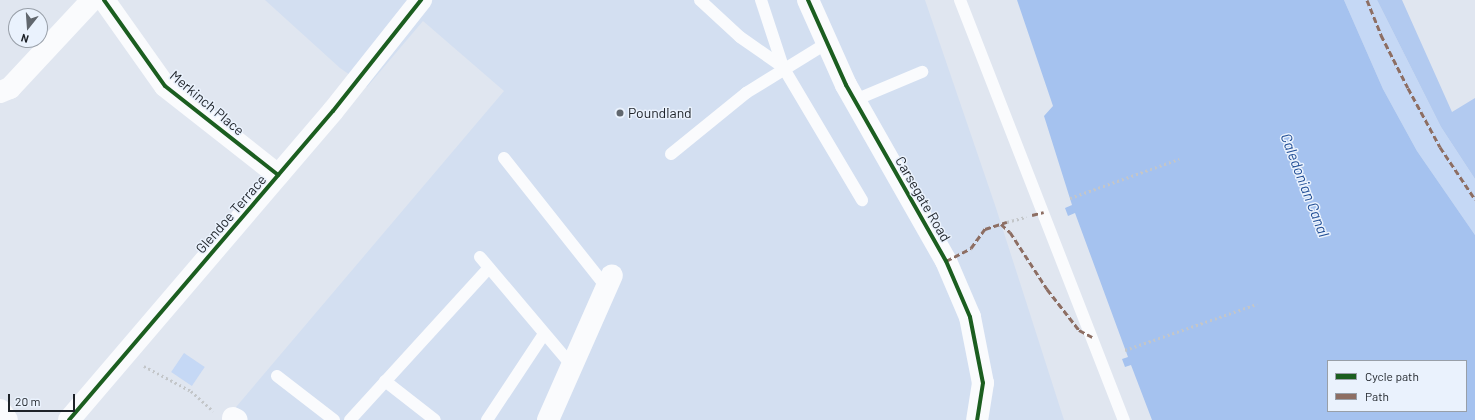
<!DOCTYPE html>
<html>
<head>
<meta charset="utf-8">
<style>
  body { margin:0 }
  #map { position:relative; width:1475px; height:420px; overflow:hidden; background:#e0e6f0; font-family:Barlow,sans-serif }
  div>[style] { position:absolute }
  [style*='--x'] { left:calc(var(--x)*1px); top:calc(var(--y)*1px); width:calc(var(--w)*1px); rotate:calc(var(--a)*1deg) }
  .built>* { inset:0; background:#d3dff1 }
  .green>* { inset:0; background:#c5d8f5; transform-origin:0 0 }
  .forest>* { inset:0; background:#b2caf0 }
  .water>* { inset:0; background:#a5c2ef }
  .path>* { height:2.5px; margin-top:-1.25px; transform-origin:0; background:repeating-linear-gradient(90deg,#c3c6c9 0 2px,transparent 0 5px) }
  .service>* { height:12px; margin:-6px; padding:0 6px; transform-origin:6px; border-radius:6px; background:#fafbfd }
  .minor>* { height:22px; margin:-11px; padding:0 11px; transform-origin:11px; border-radius:11px; background:#fafbfd }
  .quiet>* { height:3px; margin-top:-1.5px; transform-origin:0; background:repeating-linear-gradient(90deg,#8d6e63 0 6px,transparent 0 9px) }
  .cycleway>* { height:4px; margin:-2px; padding:0 2px; transform-origin:2px; border-radius:2px; background:#1b5e20 }
  .dots>* { width:11px; height:11px; translate:-50% -50%; box-sizing:border-box; border:2px solid #eaf2fd; border-radius:50% }
  span { translate:-50% -50%; white-space:nowrap; text-align:center; line-height:1.15; -webkit-text-stroke:3px #eaf2fd; paint-order:stroke }
  .street-label { font-size:14px; color:#1d2228 }
  .poi-label { font-size:14px; color:#1d2228 }
  .left { translate:0 -50%; text-align:left }
  .water-label { font-size:15px; color:#224f96; font-style:italic }
  .legend { position:absolute; left:1327px; top:360px; width:140px; height:52px; box-sizing:border-box; background:#eaf2fd; border:1px solid #989fa8; margin:0; padding:5px 7px; list-style:none; font-size:12px; color:#1d2228 }
  .legend li { display:flex; align-items:center; gap:8px; height:20px }
  .legend b { width:20px; border:1px solid #989fa8 }
  .north { position:absolute; left:8px; top:8px; width:40px; height:40px; box-sizing:border-box; background:#eaf2fd; border:1px solid #989fa8; border-radius:50%; rotate:197deg; font-size:11px; font-weight:700; line-height:16px; text-align:center; color:#1d2228 }
  .north::after { content:''; display:block; margin:auto; width:14px; height:18px; background:#61676e; clip-path:polygon(50% 0,100% 100%,50% 72%,0 100%) }
  .scale { position:absolute; left:8px; top:394px; width:67px; height:18px; box-sizing:border-box; border:2px solid #1d2228; border-top:0; padding-left:5px; font-size:12px; line-height:14px; white-space:nowrap; color:#1d2228; -webkit-text-stroke:3px #eaf2fd; paint-order:stroke }
</style>
</head>
<body>
<div id="map">
  <div class="built">
    <div style="clip-path:polygon(265px 0,925px 0,996px 208px,1064px 420px,225px 420px,504px 91px,423px 21px,367px 87px,340px 68px)"></div>
  </div>
  <div class="green">
    <div style="clip-path:polygon(1344px 0,1377px 0,1441px 127px,1475px 179px,1475px 235px,1417px 151px,1383px 89px)"></div>
    <div style="left:184px;top:353px;width:25px;height:23px;rotate:34deg"></div>
  </div>
  <div class="forest">
    <div style="clip-path:polygon(1377px 0,1402px 0,1452px 112px,1475px 98px,1475px 179px,1441px 127px)"></div>
  </div>
  <div class="water">
    <div style="clip-path:polygon(evenodd,1017px 0,1344px 0,1383px 89px,1417px 151px,1475px 235px,1475px 420px,1152px 420px,1131px 365px,1125px 367px,1122px 359px,1128px 357px,1075px 213px,1068px 216px,1065px 208px,1072px 205px,1044px 116px,1053px 106px,1017px 0,1328px 361px,1466px 361px,1466px 411px,1328px 411px,1328px 361px)"></div>
  </div>
  <div class="path">
    <div style="--x:1070;--y:198;--w:116;--a:-19.7"></div>
    <div style="--x:1007;--y:222;--w:20;--a:-15"></div>
    <div style="--x:1125;--y:350;--w:140;--a:-19.2"></div>
    <div style="--x:144;--y:366;--w:53;--a:28"></div>
    <div style="--x:191;--y:391;--w:30;--a:42"></div>
  </div>
  <div class="service">
    <div style="--x:700;--y:0;--w:54;--a:42.8"></div>
    <div style="--x:740;--y:37;--w:52;--a:34.9"></div>
    <div style="--x:761;--y:0;--w:71;--a:71.8"></div>
    <div style="--x:783;--y:67;--w:155;--a:59.3"></div>
    <div style="--x:960;--y:0;--w:451;--a:68.7"></div>
    <div style="--x:855;--y:100;--w:73;--a:-22.7"></div>
    <div style="--x:671;--y:154;--w:97;--a:-39.1"></div>
    <div style="--x:746;--y:93;--w:95;--a:-31.7"></div>
    <div style="--x:504;--y:158;--w:166;--a:51.6"></div>
    <div style="--x:480;--y:257;--w:143;--a:49.8"></div>
    <div style="--x:277;--y:376;--w:72;--a:37.7"></div>
    <div style="--x:385;--y:381;--w:63;--a:38"></div>
    <div style="--x:350;--y:420;--w:206;--a:-47.6"></div>
    <div style="--x:487;--y:420;--w:103;--a:-56.5"></div>
  </div>
  <div class="minor">
    <div style="--x:104;--y:0;--w:105;--a:54.7"></div>
    <div style="--x:165;--y:86;--w:144;--a:38.2"></div>
    <div style="--x:808;--y:0;--w:93;--a:65.9"></div>
    <div style="--x:846;--y:85;--w:202;--a:60.4"></div>
    <div style="--x:946;--y:261;--w:61;--a:66.8"></div>
    <div style="--x:970;--y:317;--w:67;--a:78.9"></div>
    <div style="--x:983;--y:383;--w:37;--a:99"></div>
    <div style="--x:0;--y:92;--w:11;--a:-22"></div>
    <div style="--x:10;--y:88;--w:120;--a:-47"></div>
    <div style="--x:0;--y:410;--w:12;--a:55"></div>
    <div style="--x:233;--y:418;--w:4;--a:27"></div>
    <div style="--x:69;--y:420;--w:406;--a:-49.5"></div>
    <div style="--x:333;--y:111;--w:142;--a:-51.6"></div>
    <div style="--x:548;--y:420;--w:158;--a:-66.2"></div>
  </div>
  <div class="quiet">
    <div style="--x:1367;--y:0;--w:38;--a:68"></div>
    <div style="--x:1381;--y:35;--w:59;--a:63"></div>
    <div style="--x:1408;--y:88;--w:67;--a:61.5"></div>
    <div style="--x:1440;--y:147;--w:63;--a:56.1"></div>
    <div style="--x:1032;--y:215;--w:12;--a:-14"></div>
    <div style="--x:1001;--y:224;--w:12;--a:42"></div>
    <div style="--x:1010;--y:232;--w:68;--a:57"></div>
    <div style="--x:1047;--y:289;--w:52;--a:52"></div>
    <div style="--x:1079;--y:330;--w:15;--a:28"></div>
    <div style="--x:946;--y:261;--w:28;--a:-27"></div>
    <div style="--x:971;--y:248;--w:24;--a:-54"></div>
    <div style="--x:985;--y:229;--w:23;--a:-18"></div>
  </div>
  <div class="cycleway">
    <div style="--x:104;--y:0;--w:105;--a:54.7"></div>
    <div style="--x:165;--y:86;--w:144;--a:38.2"></div>
    <div style="--x:808;--y:0;--w:93;--a:65.9"></div>
    <div style="--x:846;--y:85;--w:202;--a:60.4"></div>
    <div style="--x:946;--y:261;--w:61;--a:66.8"></div>
    <div style="--x:970;--y:317;--w:67;--a:78.9"></div>
    <div style="--x:983;--y:383;--w:37;--a:99"></div>
    <div style="--x:69;--y:420;--w:406;--a:-49.5"></div>
    <div style="--x:333;--y:111;--w:142;--a:-51.6"></div>
  </div>
  <div class="dots">
    <div style="left:620px;top:113px;background:#61676e"></div>
  </div>
  <div class="street-label">
    <span style="left:207px;top:103px;rotate:40deg">Merkinch Place</span>
    <span style="left:923px;top:199px;rotate:60deg">Carsegate Road</span>
    <span style="left:231px;top:214px;rotate:-49deg">Glendoe Terrace</span>
  </div>
  <div class="poi-label">
    <span class="left" style="left:628px;top:113px">Poundland</span>
  </div>
  <div class="water-label">
    <span style="left:1305px;top:185px;rotate:69deg">Caledonian Canal</span>
  </div>
  <ul class="legend">
  <li><b style="height:5px;background:#1b5e20"></b>Cycle path</li>
  <li><b style="height:5px;background:#8d6e63"></b>Path</li>
  </ul>
  <div class="north">N</div>
  <div class="scale">20 m</div>
</div>
</body>
</html>
